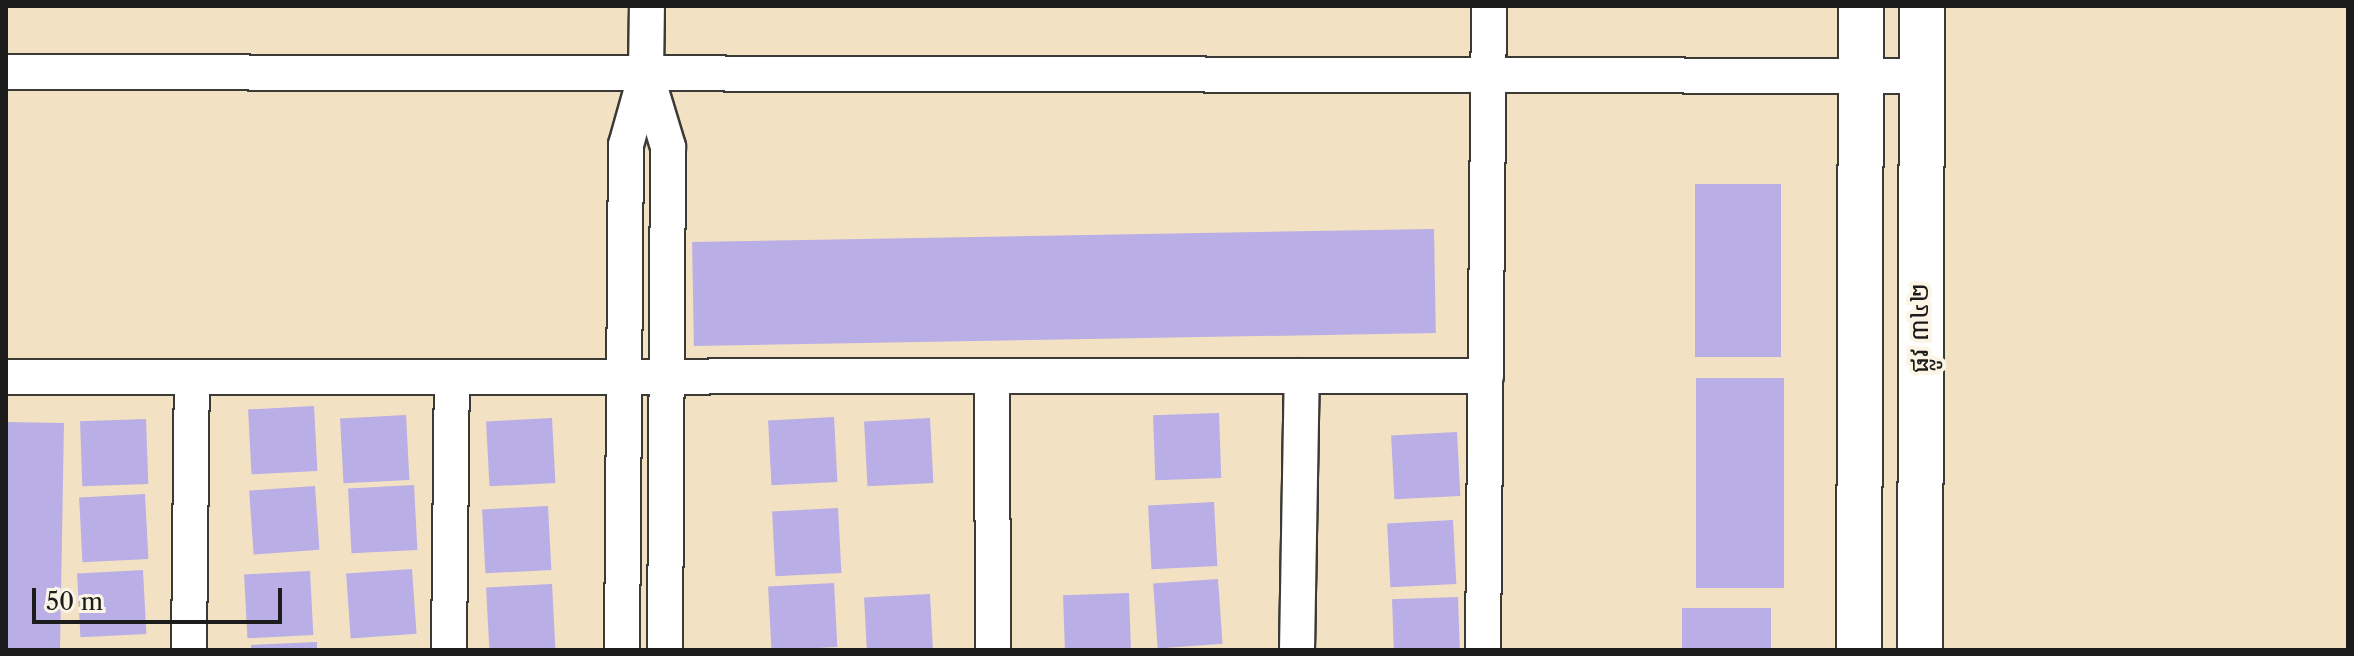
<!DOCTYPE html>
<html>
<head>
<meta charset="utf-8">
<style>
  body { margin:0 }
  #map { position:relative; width:2354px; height:656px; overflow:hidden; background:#f3e1c3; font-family:"Libre Caslon Text","Noto Sans Khmer",serif }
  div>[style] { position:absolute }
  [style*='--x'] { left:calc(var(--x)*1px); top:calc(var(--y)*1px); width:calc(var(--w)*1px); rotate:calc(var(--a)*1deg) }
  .building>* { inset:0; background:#b9aee5; transform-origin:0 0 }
  .roads { filter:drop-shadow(2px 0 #3c3a35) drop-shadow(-2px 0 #3c3a35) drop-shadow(0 2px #3c3a35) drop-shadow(0 -2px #3c3a35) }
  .minor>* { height:34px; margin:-17px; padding:0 17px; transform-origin:17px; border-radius:17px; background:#fff }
  .secondary>* { height:44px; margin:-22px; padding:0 22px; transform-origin:22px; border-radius:22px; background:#fff }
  span { translate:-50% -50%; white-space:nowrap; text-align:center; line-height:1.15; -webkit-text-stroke:8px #fcf5e5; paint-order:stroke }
  .street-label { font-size:26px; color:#1c1c1c }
  .frame { position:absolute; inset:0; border:8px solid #1c1c1c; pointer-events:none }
  .scale { position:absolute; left:32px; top:588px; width:250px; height:36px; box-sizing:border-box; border:4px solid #1c1c1c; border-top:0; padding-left:10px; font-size:24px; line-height:28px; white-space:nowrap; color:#1c1c1c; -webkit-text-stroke:6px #fcf5e5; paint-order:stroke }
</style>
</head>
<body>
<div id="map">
  <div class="building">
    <div style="left:1781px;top:184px;width:173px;height:86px;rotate:90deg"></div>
    <div style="left:1434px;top:229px;width:104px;height:742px;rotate:89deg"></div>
    <div style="left:1784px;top:378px;width:210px;height:88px;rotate:90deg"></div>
    <div style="left:314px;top:406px;width:65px;height:66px;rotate:87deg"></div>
    <div style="left:1219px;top:413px;width:65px;height:66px;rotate:88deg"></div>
    <div style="left:406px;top:415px;width:65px;height:66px;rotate:87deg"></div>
    <div style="left:834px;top:417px;width:65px;height:66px;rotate:87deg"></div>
    <div style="left:552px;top:418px;width:65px;height:66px;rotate:87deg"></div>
    <div style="left:930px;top:418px;width:65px;height:66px;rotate:87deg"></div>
    <div style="left:146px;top:419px;width:65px;height:66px;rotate:88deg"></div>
    <div style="left:6px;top:422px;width:58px;height:228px;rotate:1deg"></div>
    <div style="left:1457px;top:432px;width:64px;height:66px;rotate:87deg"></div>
    <div style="left:414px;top:485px;width:65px;height:66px;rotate:87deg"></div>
    <div style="left:315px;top:486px;width:64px;height:66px;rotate:86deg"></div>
    <div style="left:145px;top:494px;width:65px;height:66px;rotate:87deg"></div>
    <div style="left:1214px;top:502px;width:64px;height:66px;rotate:87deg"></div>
    <div style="left:548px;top:506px;width:64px;height:66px;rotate:87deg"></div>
    <div style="left:838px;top:508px;width:65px;height:66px;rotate:87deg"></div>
    <div style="left:1453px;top:520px;width:64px;height:66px;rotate:87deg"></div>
    <div style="left:412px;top:569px;width:65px;height:66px;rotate:86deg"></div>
    <div style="left:143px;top:570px;width:64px;height:66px;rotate:87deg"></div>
    <div style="left:310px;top:571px;width:64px;height:66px;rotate:87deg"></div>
    <div style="left:1218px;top:579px;width:65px;height:65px;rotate:86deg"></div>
    <div style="left:834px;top:583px;width:64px;height:66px;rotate:87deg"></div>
    <div style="left:552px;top:584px;width:64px;height:66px;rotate:87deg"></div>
    <div style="left:1129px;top:593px;width:57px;height:66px;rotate:88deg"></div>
    <div style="left:930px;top:594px;width:56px;height:66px;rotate:87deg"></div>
    <div style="left:1458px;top:597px;width:53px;height:66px;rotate:88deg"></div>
    <div style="left:1771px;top:608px;width:42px;height:89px;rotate:90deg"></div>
    <div style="clip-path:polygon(317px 642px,317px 650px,251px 650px,251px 645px)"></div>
  </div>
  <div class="roads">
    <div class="minor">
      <div style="--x:6;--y:72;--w:1915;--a:0.12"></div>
      <div style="--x:646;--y:74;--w:76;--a:73.2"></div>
      <div style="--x:668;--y:147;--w:503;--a:90.34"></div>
      <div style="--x:992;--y:376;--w:274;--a:89.8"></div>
      <div style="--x:6;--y:377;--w:1480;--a:-0.04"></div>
      <div style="--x:189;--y:650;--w:273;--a:-89.4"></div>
      <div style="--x:449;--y:650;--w:273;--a:-89.4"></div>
      <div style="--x:622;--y:650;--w:505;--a:-89.55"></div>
      <div style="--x:626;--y:145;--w:74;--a:-74.3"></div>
      <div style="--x:646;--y:74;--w:68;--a:-89.2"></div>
      <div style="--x:1297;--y:650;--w:274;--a:-89"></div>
      <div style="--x:1483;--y:650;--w:644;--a:-89.47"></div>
    </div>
    <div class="secondary">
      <div style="--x:1859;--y:650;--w:644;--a:-89.82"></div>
      <div style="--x:1920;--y:650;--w:644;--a:-89.82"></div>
    </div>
  </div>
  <div class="street-label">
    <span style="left:1920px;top:328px;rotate:-90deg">ផ្លូវ ៣៤២</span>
  </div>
  <div class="frame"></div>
  <div class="scale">50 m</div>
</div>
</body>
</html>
